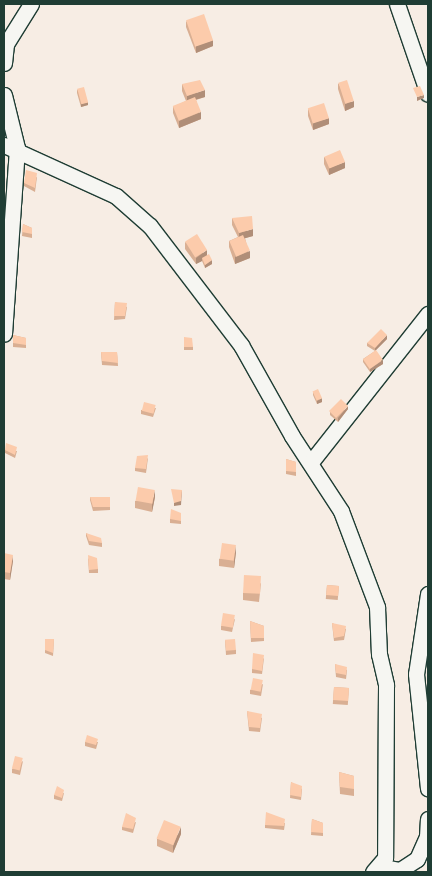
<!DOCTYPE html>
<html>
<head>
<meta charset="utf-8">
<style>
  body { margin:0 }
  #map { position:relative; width:432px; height:876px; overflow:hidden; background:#f7ede4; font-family:Pangolin,sans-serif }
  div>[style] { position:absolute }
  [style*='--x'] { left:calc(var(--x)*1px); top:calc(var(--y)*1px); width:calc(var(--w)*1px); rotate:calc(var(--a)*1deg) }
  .roads { filter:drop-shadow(1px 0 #1f3d34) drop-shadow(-1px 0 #1f3d34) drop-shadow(0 1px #1f3d34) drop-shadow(0 -1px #1f3d34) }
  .minor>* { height:15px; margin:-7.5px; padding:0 7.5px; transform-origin:7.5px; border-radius:7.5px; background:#f6f6f2 }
  .wall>* { inset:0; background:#d9af93; transform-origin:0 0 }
  .shaded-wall>* { inset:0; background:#b08e78 }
  .building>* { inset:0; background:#fccbab; transform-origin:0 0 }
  span { translate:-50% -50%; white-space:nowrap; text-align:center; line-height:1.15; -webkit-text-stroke:4.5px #f6f6f2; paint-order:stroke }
  .frame { position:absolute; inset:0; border:5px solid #1f3d34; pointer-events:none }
</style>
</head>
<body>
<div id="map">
  <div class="roads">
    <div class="minor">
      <div style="--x:397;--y:4;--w:95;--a:71"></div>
      <div style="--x:4;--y:63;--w:19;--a:-84"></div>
      <div style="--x:6;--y:44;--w:47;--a:-58"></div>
      <div style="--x:4;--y:95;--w:55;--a:76.2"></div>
      <div style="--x:17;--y:148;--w:186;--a:94"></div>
      <div style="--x:4;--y:145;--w:123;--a:24.5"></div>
      <div style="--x:116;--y:196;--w:45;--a:41.4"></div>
      <div style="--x:150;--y:226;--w:150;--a:52.6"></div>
      <div style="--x:241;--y:345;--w:104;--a:60.7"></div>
      <div style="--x:292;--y:436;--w:90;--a:56.8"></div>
      <div style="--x:341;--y:511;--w:103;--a:69.4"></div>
      <div style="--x:377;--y:607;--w:47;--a:87.6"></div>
      <div style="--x:379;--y:654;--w:32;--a:77"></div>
      <div style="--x:386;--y:685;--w:173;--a:90.3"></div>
      <div style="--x:385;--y:858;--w:18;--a:131"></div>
      <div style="--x:311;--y:462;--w:189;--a:-51.7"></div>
      <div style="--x:428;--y:594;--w:81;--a:98.5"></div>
      <div style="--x:416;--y:674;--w:115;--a:84"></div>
      <div style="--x:379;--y:866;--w:21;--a:11"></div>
      <div style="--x:400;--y:870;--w:20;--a:-33"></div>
      <div style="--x:417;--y:859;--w:24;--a:-66"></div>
      <div style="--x:427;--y:837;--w:18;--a:-87"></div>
    </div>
  </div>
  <div class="wall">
    <div style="clip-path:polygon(186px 21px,213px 46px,196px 53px,186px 27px)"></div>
    <div style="clip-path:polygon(338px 83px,354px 107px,345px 111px,338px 89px)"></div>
    <div style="clip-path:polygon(182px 84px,205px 97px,196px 100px,201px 119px,179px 128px,173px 113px,173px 107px,186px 101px,182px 91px)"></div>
    <div style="clip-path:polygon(77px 89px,88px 105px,81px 107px,77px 93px)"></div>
    <div style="clip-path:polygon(308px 109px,329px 124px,313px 130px,308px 116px)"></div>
    <div style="clip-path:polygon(324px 157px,345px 168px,329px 175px,324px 164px)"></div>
    <div style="clip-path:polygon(37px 177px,35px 192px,24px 186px,24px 183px)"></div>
    <div style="clip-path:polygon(232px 218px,253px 236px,245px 238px,250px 258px,235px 264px,229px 247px,229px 241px,238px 237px,232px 225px)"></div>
    <div style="clip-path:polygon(23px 224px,32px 228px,32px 238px,22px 236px)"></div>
    <div style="clip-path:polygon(185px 242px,207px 255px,212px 264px,205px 268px,202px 261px,196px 264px,185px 249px)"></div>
    <div style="clip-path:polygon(115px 302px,127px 307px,125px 319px,114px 320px)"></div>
    <div style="clip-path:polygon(13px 335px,26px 338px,26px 348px,13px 347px)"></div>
    <div style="clip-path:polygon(184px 337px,193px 347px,193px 350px,184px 350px)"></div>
    <div style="clip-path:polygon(387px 339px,375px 351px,383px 364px,370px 372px,363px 362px,363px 359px,375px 351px,367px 346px,367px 343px)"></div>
    <div style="clip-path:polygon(101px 352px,117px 352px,118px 366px,102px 365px)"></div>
    <div style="clip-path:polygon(313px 392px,322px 402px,317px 404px,313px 395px)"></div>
    <div style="clip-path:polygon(156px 408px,153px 417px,141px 414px,141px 410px)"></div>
    <div style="clip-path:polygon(348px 409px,338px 422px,330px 415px,330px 412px)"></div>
    <div style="clip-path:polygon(5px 450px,17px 451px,15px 458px,5px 453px)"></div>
    <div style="clip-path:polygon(148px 458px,146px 473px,135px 471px,135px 468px)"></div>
    <div style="clip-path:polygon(286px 459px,296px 462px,296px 476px,286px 474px)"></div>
    <div style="clip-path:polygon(90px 497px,110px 497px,110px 510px,93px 511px,90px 500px)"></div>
    <div style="clip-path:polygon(155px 497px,152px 512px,135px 508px,135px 501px)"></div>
    <div style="clip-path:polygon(181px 517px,181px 524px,170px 523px,170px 519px)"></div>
    <div style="clip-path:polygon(86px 533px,102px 543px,102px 547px,89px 545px,86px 536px)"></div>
    <div style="clip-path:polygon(236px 552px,234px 568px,219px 566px,219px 559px)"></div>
    <div style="clip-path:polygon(4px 553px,13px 561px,10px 580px,4px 579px)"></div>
    <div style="clip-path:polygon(88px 558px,98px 569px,98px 573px,89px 573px)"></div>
    <div style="clip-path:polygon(261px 583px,259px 602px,243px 600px,243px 593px)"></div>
    <div style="left:327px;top:585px;width:12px;height:14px;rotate:5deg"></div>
    <div style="clip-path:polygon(235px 619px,232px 632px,221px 630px,221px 626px)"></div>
    <div style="clip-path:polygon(250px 621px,264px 626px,264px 641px,251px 642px)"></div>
    <div style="clip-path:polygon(332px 623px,346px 629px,344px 640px,334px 641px)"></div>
    <div style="clip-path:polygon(45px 639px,54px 639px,53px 656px,45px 653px)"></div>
    <div style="clip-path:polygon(225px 640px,236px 650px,236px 654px,226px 655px)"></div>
    <div style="clip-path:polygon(264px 658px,262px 674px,252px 673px,252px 669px)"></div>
    <div style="clip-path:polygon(335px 664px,347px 670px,346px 679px,336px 677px)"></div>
    <div style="clip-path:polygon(263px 684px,261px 696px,250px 694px,250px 690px)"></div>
    <div style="left:334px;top:687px;width:15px;height:17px;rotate:4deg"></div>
    <div style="clip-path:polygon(247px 711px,262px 718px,260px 732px,249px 731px)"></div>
    <div style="clip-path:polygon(85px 742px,98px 742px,96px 749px,85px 746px)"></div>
    <div style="clip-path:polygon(23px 761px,20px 775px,12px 773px,12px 769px)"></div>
    <div style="clip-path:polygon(339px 772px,354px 776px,354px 796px,340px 794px)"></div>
    <div style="clip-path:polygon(291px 782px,302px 789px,301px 800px,290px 798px)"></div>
    <div style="clip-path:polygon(64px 793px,62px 801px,54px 799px,54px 795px)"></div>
    <div style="clip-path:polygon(312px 819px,323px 823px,323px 836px,311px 835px)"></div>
    <div style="clip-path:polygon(136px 822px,133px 833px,122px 830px,122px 827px)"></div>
    <div style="clip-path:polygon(285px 823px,284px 830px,265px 828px,265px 825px)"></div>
    <div style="clip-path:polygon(181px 834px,173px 853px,157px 846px,157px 839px)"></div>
  </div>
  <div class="shaded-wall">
    <div style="clip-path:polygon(213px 40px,213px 46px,196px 53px,196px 46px)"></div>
    <div style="clip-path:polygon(205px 90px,205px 97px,187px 102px,187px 96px)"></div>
    <div style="clip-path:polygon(424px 95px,424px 98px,417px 101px,417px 97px)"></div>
    <div style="clip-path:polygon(354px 101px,354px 107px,345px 111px,345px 104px)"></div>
    <div style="clip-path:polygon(88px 102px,88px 105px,81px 107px,81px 104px)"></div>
    <div style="clip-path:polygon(201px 112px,201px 119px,179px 128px,179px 121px)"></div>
    <div style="clip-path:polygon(329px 118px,329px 124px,313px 130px,313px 123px)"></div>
    <div style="clip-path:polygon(345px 162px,345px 168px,329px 175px,329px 168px)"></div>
    <div style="clip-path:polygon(253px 229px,253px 236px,239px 240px,239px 233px)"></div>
    <div style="clip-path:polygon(207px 250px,207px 257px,202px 258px,202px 261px,196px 264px,196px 258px)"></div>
    <div style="clip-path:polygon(250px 251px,250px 258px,235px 264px,235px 257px)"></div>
    <div style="clip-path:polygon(212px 260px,212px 264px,205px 268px,205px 265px)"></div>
    <div style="clip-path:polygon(387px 335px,387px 339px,375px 351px,375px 348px)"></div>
    <div style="clip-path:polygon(383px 360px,383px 364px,370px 372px,370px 369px)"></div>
    <div style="clip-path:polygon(322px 398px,322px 402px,317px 404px,317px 401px)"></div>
    <div style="clip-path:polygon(348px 406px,348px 409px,338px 422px,338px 418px)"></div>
    <div style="clip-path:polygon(155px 490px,155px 497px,152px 512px,152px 505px)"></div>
    <div style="clip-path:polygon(182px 490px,181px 505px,174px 506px,174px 503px)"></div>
    <div style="clip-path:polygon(236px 545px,236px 552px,234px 568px,234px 561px)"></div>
    <div style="clip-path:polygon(13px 555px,13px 561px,10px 580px,10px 573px)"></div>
    <div style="clip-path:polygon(181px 827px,181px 834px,173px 853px,173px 846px)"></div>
  </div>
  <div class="building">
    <div style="left:204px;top:14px;width:28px;height:19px;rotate:71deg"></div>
    <div style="clip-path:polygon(200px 80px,205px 90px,187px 96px,182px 84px)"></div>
    <div style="left:347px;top:80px;width:22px;height:9px;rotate:72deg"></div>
    <div style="clip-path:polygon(420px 86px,424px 95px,417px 97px,413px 88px)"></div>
    <div style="left:84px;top:87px;width:16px;height:7px;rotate:75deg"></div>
    <div style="left:195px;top:97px;width:16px;height:24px;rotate:68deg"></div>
    <div style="left:324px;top:103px;width:16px;height:17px;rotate:72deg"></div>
    <div style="left:340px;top:150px;width:13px;height:17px;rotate:67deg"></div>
    <div style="clip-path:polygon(26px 170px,37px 173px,35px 188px,24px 183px)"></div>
    <div style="clip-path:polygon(252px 216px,253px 229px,239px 233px,232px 218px)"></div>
    <div style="clip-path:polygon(23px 224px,32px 228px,32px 234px,22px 232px)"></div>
    <div style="left:197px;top:234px;width:19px;height:14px;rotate:58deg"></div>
    <div style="left:243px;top:235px;width:17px;height:15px;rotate:66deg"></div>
    <div style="clip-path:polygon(209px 254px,212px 260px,205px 265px,202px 258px)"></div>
    <div style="clip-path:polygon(115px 302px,127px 303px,125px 316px,114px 316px)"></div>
    <div style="clip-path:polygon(381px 329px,387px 335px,375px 348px,367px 343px)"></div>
    <div style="clip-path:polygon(13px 335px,26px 338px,26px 345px,13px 343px)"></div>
    <div style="clip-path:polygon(184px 337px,192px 338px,193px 347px,184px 347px)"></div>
    <div style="left:376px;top:350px;width:12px;height:16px;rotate:55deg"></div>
    <div style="clip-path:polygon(101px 352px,117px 352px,118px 363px,102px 361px)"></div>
    <div style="left:318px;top:389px;width:10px;height:6px;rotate:66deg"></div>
    <div style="left:341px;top:399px;width:10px;height:17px;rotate:45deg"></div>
    <div style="left:144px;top:402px;width:12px;height:9px;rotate:14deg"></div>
    <div style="clip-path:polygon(6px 443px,17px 447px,15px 455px,5px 450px)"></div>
    <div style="clip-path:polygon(148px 455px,146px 469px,135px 468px,137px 456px)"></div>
    <div style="clip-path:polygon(286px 459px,296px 462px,296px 472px,286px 471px)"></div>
    <div style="left:138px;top:487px;width:17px;height:14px;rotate:10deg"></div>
    <div style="clip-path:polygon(171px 489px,182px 490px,181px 501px,174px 503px)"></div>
    <div style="clip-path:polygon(90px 497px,110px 497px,110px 507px,93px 507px)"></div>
    <div style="clip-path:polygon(171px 509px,181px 513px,181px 521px,170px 519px)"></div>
    <div style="clip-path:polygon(86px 533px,101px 538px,102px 543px,89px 541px)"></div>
    <div style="left:222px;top:543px;width:14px;height:16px;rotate:8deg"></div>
    <div style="clip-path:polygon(4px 553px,13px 555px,10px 573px,4px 572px)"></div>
    <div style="clip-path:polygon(88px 555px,97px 558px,98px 569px,89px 570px)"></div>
    <div style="left:244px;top:575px;width:17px;height:18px;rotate:3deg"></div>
    <div style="left:327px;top:585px;width:12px;height:10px;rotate:5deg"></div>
    <div style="left:223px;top:613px;width:12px;height:13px;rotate:9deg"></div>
    <div style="clip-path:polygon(250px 621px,264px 626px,264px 638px,251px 638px)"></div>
    <div style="clip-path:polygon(332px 623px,346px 626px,344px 636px,334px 638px)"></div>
    <div style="clip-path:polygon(45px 639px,54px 639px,53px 653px,45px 650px)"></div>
    <div style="left:235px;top:639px;width:11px;height:10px;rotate:85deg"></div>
    <div style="clip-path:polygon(253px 653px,264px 655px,262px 671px,252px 669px)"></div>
    <div style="clip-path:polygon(335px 664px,347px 667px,346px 675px,336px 673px)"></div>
    <div style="left:253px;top:678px;width:10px;height:12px;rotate:11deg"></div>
    <div style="left:334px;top:687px;width:15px;height:13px;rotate:4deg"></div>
    <div style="clip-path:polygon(247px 711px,262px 714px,260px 728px,249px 727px)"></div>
    <div style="clip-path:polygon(87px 735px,98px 739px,96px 745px,85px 742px)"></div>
    <div style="left:15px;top:756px;width:8px;height:13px;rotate:14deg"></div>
    <div style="clip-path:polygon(339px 772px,354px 776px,354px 789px,340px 787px)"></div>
    <div style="clip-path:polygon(291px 782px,302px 786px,301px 797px,290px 795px)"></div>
    <div style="clip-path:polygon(57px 786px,64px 790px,62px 798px,54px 795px)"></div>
    <div style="clip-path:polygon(266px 812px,285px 819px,284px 826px,265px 825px)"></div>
    <div style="clip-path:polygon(126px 813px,136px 818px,133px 829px,122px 827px)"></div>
    <div style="clip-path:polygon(312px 819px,323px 823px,323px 833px,311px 832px)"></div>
    <div style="left:164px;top:820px;width:18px;height:20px;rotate:22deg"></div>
  </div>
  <div class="frame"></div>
</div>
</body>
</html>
